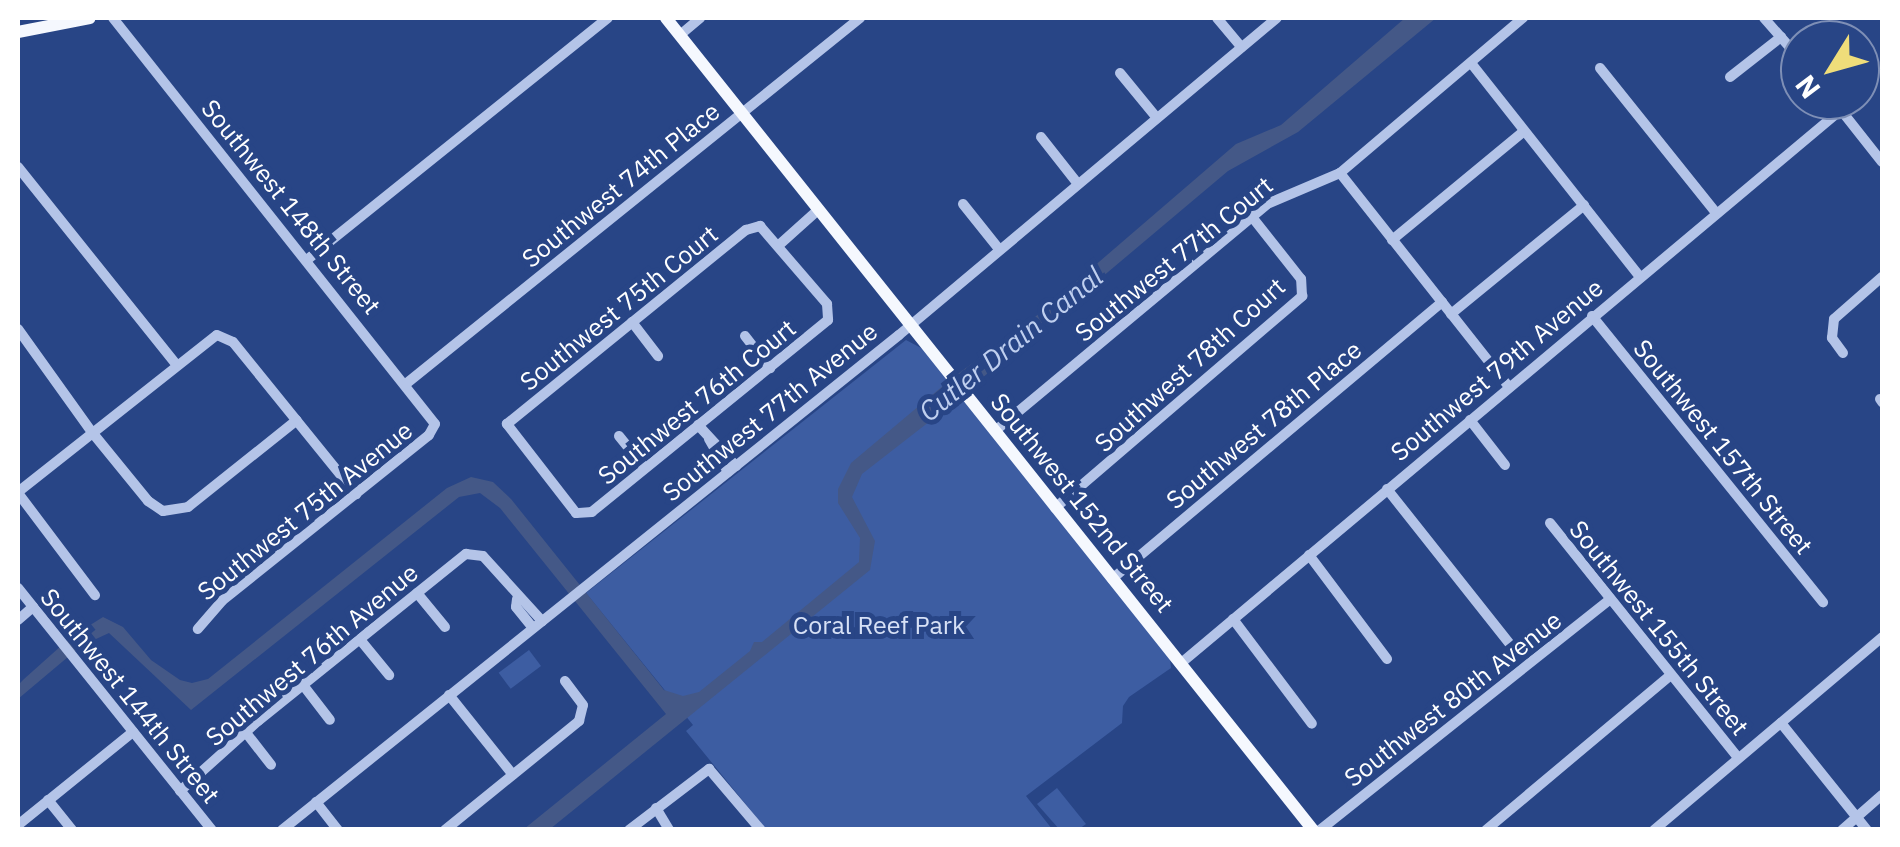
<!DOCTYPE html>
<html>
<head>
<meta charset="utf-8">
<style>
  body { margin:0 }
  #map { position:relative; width:1900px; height:847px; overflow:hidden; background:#284586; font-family:"IBM Plex Sans",sans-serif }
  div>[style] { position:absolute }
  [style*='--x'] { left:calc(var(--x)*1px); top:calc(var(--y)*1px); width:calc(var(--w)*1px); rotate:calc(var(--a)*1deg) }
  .green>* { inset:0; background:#3d5da2; transform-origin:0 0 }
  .water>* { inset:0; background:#445887 }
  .minor>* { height:10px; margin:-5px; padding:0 5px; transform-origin:5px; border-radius:5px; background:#b4c4e8 }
  .major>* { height:12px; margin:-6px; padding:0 6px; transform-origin:6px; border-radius:6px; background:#f5f8fe }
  span { translate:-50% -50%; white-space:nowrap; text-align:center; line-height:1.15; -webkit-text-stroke:10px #284586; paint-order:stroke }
  .street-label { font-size:25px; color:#fff }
  .park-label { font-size:25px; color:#d7e1f6 }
  .water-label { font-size:28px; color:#bfcfef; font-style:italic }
  .frame { position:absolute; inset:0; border:20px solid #fff; pointer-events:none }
  .north { position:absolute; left:1780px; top:20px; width:100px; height:100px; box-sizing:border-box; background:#284586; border:2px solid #7e8fb6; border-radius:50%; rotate:233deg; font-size:28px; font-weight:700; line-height:40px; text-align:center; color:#fff }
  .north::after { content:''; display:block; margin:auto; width:35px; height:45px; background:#efdd7a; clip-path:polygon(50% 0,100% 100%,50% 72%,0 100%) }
</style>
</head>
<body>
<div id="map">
  <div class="green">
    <div style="clip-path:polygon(906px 340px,923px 349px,1170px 659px,1171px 668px,1129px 697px,1123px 706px,1122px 723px,1026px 796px,1052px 829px,766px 829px,686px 731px,693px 725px,586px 593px)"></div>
    <div style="left:529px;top:650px;width:20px;height:38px;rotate:53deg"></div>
    <div style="clip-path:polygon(1057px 788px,1086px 824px,1079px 829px,1059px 829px,1037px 804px)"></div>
  </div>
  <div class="water">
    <div style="clip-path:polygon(1405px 18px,1436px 18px,1298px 132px,1228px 171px,943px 411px,862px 474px,852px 497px,875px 541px,870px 570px,550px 829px,524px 829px,666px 714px,500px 508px,480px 493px,459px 497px,191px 710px,109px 633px,81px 646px,18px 699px,18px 685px,24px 679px,71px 637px,103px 617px,123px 627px,151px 660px,180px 680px,192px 683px,208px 679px,447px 488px,471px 477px,493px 482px,511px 499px,664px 690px,683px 696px,699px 692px,750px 651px,754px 642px,762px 642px,859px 562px,860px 538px,838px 503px,838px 489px,851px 463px,951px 379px,1035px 317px,1236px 144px,1281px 125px)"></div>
  </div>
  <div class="minor">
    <div style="--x:113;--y:18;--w:518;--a:51.58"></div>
    <div style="--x:435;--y:424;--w:13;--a:119"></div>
    <div style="--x:429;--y:435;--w:265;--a:141.3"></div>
    <div style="--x:222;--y:601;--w:37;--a:131"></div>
    <div style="--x:1217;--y:18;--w:38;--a:50"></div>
    <div style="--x:1764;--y:18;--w:55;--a:48.7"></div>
    <div style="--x:680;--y:35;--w:26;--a:-40"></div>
    <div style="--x:1471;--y:63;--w:271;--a:51.7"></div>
    <div style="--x:1600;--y:68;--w:186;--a:51.3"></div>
    <div style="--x:1120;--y:73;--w:58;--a:50.6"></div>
    <div style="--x:1730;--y:77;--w:65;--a:-38.1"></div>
    <div style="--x:1833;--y:100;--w:79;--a:51.7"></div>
    <div style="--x:1041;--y:137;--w:60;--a:51.8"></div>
    <div style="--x:18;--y:167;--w:253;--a:51.3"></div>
    <div style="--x:1340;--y:173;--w:273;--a:51.7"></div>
    <div style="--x:963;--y:204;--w:58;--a:51.3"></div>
    <div style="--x:760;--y:226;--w:103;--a:49.3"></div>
    <div style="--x:827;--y:304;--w:16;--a:86"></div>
    <div style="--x:828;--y:320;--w:304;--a:140.9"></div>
    <div style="--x:592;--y:512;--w:16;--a:176"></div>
    <div style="--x:576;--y:513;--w:113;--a:-127.8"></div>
    <div style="--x:507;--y:424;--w:308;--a:-39.1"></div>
    <div style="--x:746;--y:230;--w:15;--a:-16"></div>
    <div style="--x:1392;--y:240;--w:171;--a:-39.5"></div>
    <div style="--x:779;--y:245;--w:52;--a:-41.9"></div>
    <div style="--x:308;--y:259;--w:385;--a:-38.8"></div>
    <div style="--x:1451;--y:314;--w:172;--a:-39.3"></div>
    <div style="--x:1592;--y:316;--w:368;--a:51.1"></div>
    <div style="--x:632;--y:322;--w:43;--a:52.6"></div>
    <div style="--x:18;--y:329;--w:125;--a:54.4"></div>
    <div style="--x:91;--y:431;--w:90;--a:50.8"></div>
    <div style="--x:148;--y:501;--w:18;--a:34"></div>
    <div style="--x:163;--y:511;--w:25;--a:-9"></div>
    <div style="--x:188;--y:507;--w:139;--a:-38.6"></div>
    <div style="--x:745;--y:336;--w:41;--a:52"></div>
    <div style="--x:1843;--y:353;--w:19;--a:-126"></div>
    <div style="--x:1832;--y:338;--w:19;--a:-84"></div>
    <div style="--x:1834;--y:319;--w:64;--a:-41.2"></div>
    <div style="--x:407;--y:383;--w:582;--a:-38.86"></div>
    <div style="--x:1880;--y:399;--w:4;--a:56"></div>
    <div style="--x:1470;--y:420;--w:57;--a:52.1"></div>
    <div style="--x:698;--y:425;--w:56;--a:47.2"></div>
    <div style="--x:995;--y:431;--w:354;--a:-39.8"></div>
    <div style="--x:1267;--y:204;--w:79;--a:-23"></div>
    <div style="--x:1340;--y:173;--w:240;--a:-40.3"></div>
    <div style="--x:619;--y:436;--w:41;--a:50.9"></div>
    <div style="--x:709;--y:439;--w:38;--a:60"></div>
    <div style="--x:1387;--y:489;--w:198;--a:51.6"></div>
    <div style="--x:18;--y:492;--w:253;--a:-38.3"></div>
    <div style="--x:217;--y:335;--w:17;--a:24"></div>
    <div style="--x:233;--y:342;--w:196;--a:51"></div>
    <div style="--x:18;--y:493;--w:128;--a:53"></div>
    <div style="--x:1055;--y:508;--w:326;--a:-40.6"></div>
    <div style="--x:1302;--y:296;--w:17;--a:-93"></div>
    <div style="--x:1301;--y:279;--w:79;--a:-128.3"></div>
    <div style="--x:1550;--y:523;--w:301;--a:51.3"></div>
    <div style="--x:1309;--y:555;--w:130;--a:53.1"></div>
    <div style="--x:1112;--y:579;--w:431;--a:-40"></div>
    <div style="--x:18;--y:588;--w:310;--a:51.3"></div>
    <div style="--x:417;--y:593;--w:44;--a:50.5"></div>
    <div style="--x:517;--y:599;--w:8;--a:97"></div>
    <div style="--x:516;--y:607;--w:27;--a:51"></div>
    <div style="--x:1233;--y:619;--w:131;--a:53"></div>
    <div style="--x:18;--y:620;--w:20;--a:-41"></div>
    <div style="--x:362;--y:642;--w:43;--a:50.7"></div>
    <div style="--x:1180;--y:664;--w:862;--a:-39.97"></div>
    <div style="--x:303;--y:685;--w:44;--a:52.4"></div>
    <div style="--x:449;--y:695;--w:102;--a:51.3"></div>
    <div style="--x:1781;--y:723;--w:137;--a:51.2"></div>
    <div style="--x:247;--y:734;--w:39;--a:52"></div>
    <div style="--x:180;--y:791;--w:105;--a:-41.9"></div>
    <div style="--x:258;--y:721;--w:267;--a:-38.8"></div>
    <div style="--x:466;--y:554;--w:17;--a:7"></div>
    <div style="--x:483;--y:556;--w:88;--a:47.8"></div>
    <div style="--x:48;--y:800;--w:38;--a:51"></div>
    <div style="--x:316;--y:802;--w:36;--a:52"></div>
    <div style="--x:656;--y:808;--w:26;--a:59"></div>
    <div style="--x:18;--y:825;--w:148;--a:-39"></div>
    <div style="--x:282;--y:830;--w:791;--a:-38.74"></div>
    <div style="--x:899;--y:335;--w:493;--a:-40"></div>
    <div style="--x:445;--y:830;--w:173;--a:-39.1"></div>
    <div style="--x:579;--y:721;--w:16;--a:-76"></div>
    <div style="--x:583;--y:705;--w:30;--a:-127"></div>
    <div style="--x:629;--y:830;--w:101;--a:-37.3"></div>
    <div style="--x:709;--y:769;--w:80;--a:49.6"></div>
    <div style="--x:1320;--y:830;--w:371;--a:-38.5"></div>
    <div style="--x:1486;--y:830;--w:241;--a:-40"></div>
    <div style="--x:1654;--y:830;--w:299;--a:-40.2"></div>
    <div style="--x:1842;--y:830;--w:53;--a:-41.2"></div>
  </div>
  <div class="major">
    <div style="--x:666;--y:18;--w:1038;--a:51.45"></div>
    <div style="--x:18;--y:32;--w:73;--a:-11"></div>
  </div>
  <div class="street-label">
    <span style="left:621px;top:185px;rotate:-39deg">Southwest 74th Place</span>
    <span style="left:291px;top:207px;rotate:51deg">Southwest 148th Street</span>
    <span style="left:1174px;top:259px;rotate:-39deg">Southwest 77th Court</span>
    <span style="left:619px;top:308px;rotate:-39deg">Southwest 75th Court</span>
    <span style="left:1190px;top:365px;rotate:-42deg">Southwest 78th Court</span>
    <span style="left:1497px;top:370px;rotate:-40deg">Southwest 79th Avenue</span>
    <span style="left:697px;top:402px;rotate:-39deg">Southwest 76th Court</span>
    <span style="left:770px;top:412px;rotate:-39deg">Southwest 77th Avenue</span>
    <span style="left:1264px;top:425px;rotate:-40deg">Southwest 78th Place</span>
    <span style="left:1723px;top:447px;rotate:51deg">Southwest 157th Street</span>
    <span style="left:1082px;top:503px;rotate:51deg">Southwest 152nd Street</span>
    <span style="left:305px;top:511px;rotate:-39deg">Southwest 75th Avenue</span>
    <span style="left:1659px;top:628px;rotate:51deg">Southwest 155th Street</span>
    <span style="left:312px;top:655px;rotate:-40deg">Southwest 76th Avenue</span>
    <span style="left:130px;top:696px;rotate:51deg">Southwest 144th Street</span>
    <span style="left:1453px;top:699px;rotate:-38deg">Southwest 80th Avenue</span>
  </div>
  <div class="park-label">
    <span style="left:879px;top:625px">Coral Reef Park</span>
  </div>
  <div class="water-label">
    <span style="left:1011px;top:344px;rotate:-39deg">Cutler Drain Canal</span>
  </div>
  <div class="frame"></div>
  <div class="north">N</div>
</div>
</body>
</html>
